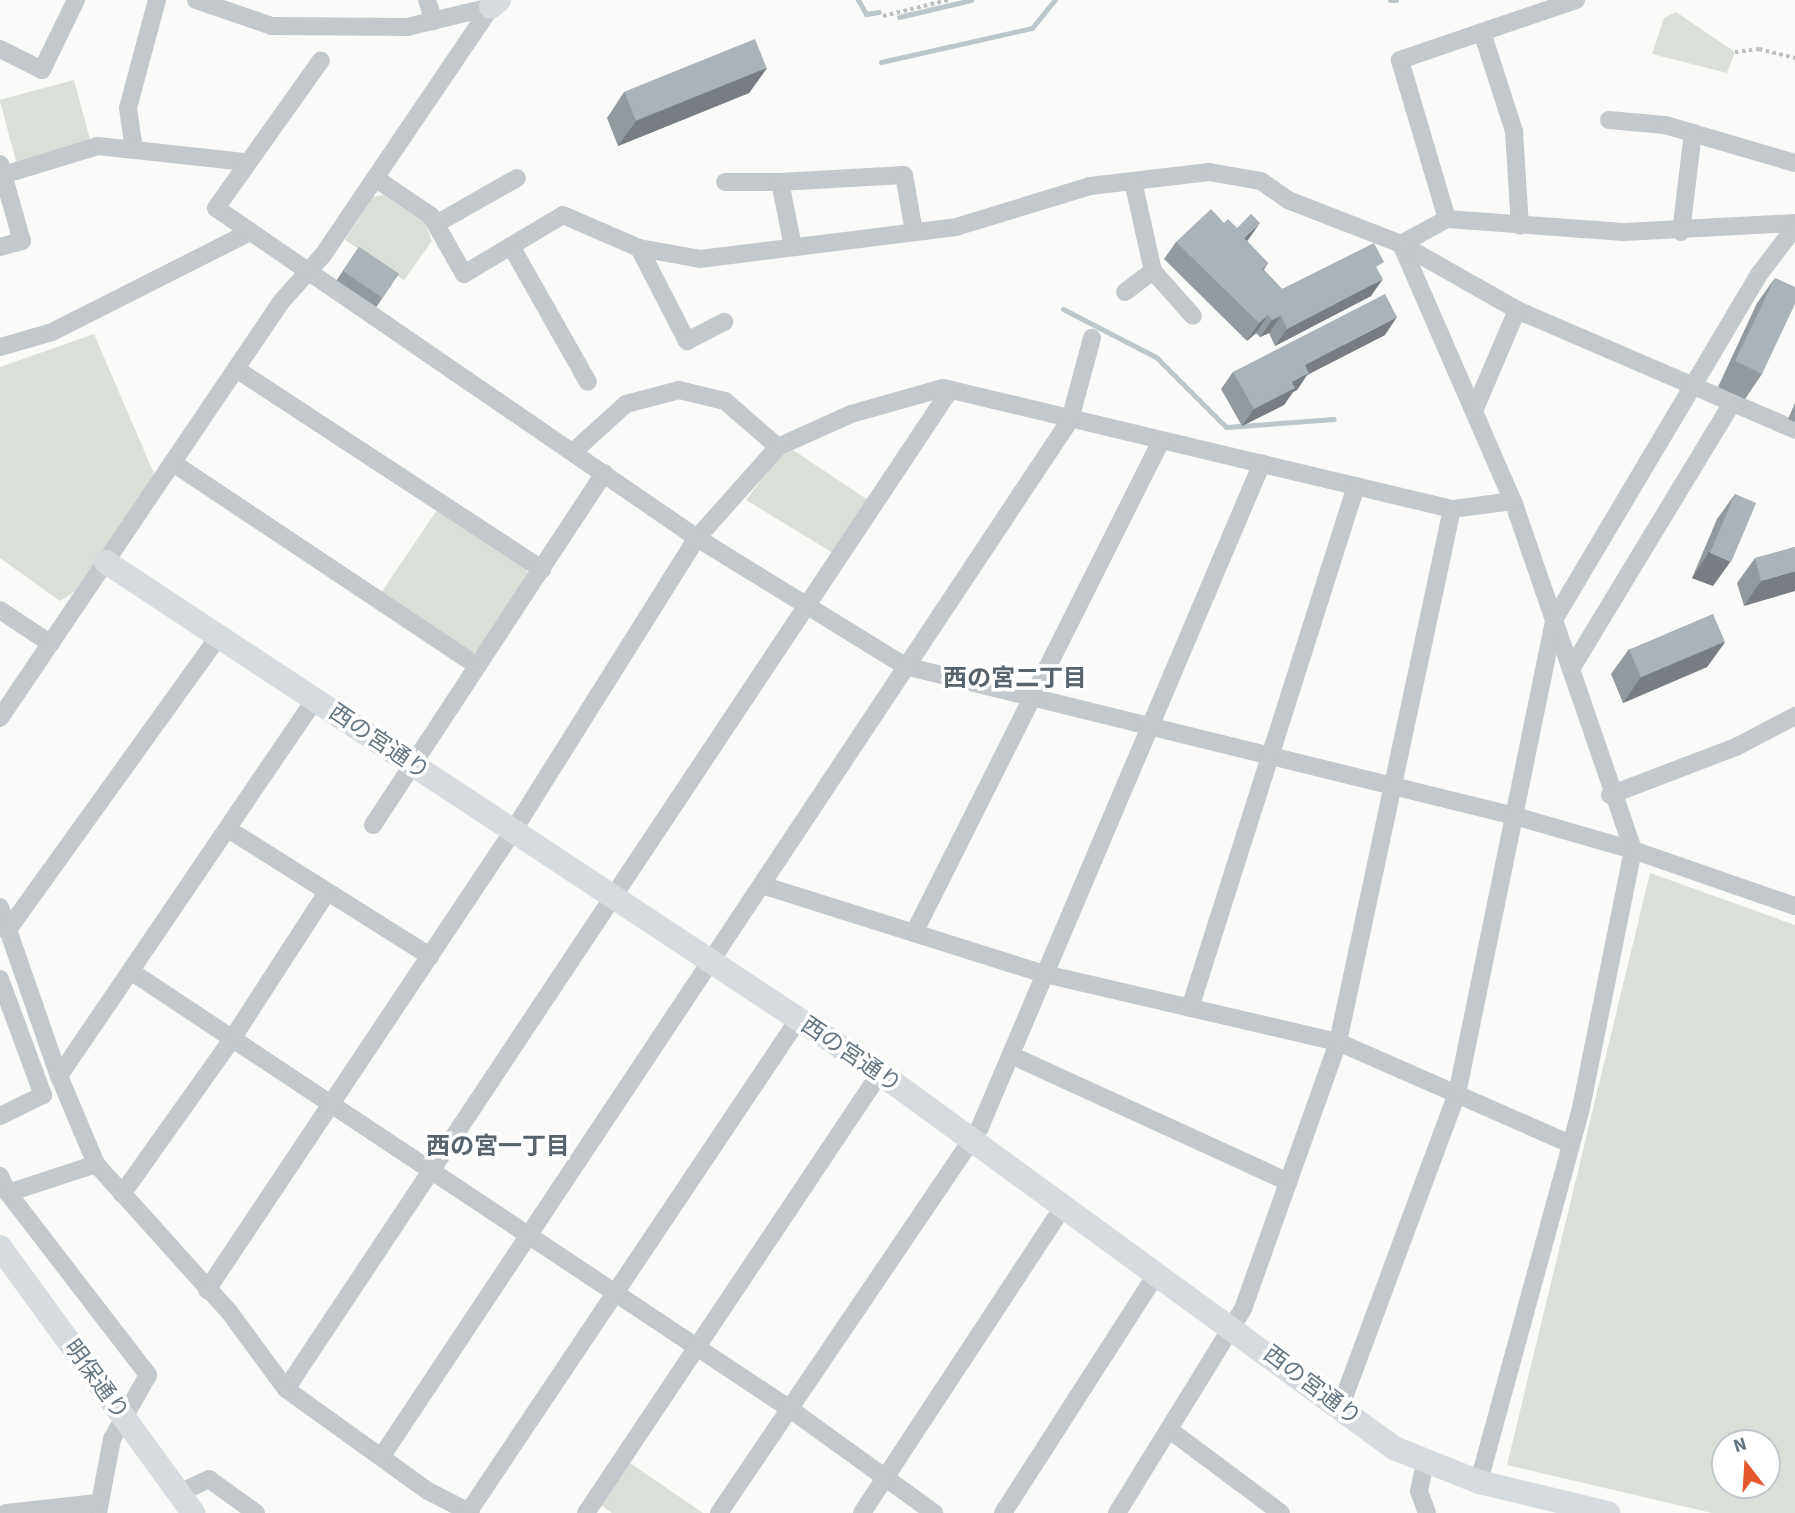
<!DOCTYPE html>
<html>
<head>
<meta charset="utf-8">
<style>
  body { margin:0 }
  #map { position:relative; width:1795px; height:1513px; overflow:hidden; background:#fafaf8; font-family:"Source Sans 3","Noto Sans JP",sans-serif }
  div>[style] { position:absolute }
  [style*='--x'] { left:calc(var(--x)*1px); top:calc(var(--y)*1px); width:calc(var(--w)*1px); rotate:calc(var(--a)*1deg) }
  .green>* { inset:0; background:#dadfd7; transform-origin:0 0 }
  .stream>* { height:5px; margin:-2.5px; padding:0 2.5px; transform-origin:2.5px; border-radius:2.5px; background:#bbc7cb }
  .path>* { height:3.5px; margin-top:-1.75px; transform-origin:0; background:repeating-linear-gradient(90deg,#bbbfc2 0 3.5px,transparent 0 7px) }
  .street>* { height:18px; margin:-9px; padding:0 9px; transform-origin:9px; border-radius:9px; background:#c3c8cc }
  .secondary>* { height:24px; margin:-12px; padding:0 12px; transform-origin:12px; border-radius:12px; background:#d6dbdf }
  .wall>* { inset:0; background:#929a9f; transform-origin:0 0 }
  .shaded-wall>* { inset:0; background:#777d82 }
  .building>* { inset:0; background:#aab3b9; transform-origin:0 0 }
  span { translate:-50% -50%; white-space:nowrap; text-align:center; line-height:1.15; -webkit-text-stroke:7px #fff; paint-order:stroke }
  .street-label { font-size:23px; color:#657683 }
  .neighbourhood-label { font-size:24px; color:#57646e; font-weight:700 }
  .north { position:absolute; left:1711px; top:1429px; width:70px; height:70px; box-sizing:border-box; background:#fff; border:2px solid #c1c8cd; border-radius:50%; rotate:343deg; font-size:19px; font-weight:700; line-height:28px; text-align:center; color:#657683 }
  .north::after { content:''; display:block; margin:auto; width:24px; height:32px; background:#e4572e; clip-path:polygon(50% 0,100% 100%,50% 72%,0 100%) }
</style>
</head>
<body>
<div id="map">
  <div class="green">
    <div style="clip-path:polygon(1676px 12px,1735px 52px,1727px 73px,1652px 54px,1664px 18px)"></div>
    <div style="left:74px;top:80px;width:64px;height:77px;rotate:75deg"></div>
    <div style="clip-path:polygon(383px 195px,425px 223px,432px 241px,404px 280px,345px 240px,373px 197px)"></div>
    <div style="clip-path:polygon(94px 334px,155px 476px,74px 592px,60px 601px,0 558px,0 367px)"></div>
    <div style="clip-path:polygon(793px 450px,868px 500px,833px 553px,746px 500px,779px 456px)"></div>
    <div style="clip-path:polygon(437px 510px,525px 566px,530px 580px,479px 652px,470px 653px,381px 593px)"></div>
    <div style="clip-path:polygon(evenodd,1650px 873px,1795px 925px,1795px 1513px,1712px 1513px,1507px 1465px,1650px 873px,1725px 1443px,1767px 1443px,1767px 1485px,1725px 1485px,1725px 1443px)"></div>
    <div style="clip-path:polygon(630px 1463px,703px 1513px,612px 1513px,601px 1505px)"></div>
  </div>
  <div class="stream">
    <div style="--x:858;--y:0;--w:16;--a:60"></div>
    <div style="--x:866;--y:14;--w:13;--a:-9"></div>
    <div style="--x:1390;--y:0;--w:6;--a:0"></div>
    <div style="--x:899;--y:17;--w:74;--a:-13.3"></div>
    <div style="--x:881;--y:62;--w:155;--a:-12.7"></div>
    <div style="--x:1032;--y:28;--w:36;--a:-51"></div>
    <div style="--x:1063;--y:309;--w:105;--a:27.3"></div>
    <div style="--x:1156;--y:357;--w:99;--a:45"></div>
    <div style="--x:1226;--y:427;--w:108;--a:-4.2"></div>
  </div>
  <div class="path">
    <div style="--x:883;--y:16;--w:67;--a:-13.8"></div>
    <div style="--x:1735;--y:52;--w:24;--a:-7"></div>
    <div style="--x:1759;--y:49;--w:37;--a:14"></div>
  </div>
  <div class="street">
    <div style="--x:196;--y:0;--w:80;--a:18.9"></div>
    <div style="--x:272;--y:26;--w:135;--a:0.4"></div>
    <div style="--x:407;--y:27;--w:86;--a:-13.4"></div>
    <div style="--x:427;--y:0;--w:22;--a:72"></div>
    <div style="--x:1482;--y:32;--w:104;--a:72.1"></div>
    <div style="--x:1514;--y:131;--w:95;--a:86.4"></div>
    <div style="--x:0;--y:49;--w:47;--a:26.6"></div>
    <div style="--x:42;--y:70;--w:78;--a:-64.1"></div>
    <div style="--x:1609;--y:120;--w:56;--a:5.1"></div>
    <div style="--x:1665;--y:125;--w:135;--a:16.3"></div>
    <div style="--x:134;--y:150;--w:42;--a:-98.1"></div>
    <div style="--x:128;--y:108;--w:112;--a:-75"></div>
    <div style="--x:0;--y:164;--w:80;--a:74.1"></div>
    <div style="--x:22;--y:241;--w:23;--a:165"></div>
    <div style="--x:3;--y:175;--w:99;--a:-17"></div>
    <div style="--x:98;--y:146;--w:149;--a:6.2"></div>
    <div style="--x:375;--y:178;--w:68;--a:34.2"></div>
    <div style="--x:431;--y:216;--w:67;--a:60.4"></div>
    <div style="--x:464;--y:274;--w:115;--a:-30.8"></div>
    <div style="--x:563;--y:215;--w:83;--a:23.5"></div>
    <div style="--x:639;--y:248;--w:62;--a:10.2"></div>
    <div style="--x:700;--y:259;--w:258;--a:-7.1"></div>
    <div style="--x:956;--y:227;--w:140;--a:-17"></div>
    <div style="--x:1090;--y:186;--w:120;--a:-6.7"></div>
    <div style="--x:1209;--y:172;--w:53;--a:9.8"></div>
    <div style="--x:1261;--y:181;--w:33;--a:35"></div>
    <div style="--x:1288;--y:200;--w:121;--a:21.3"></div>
    <div style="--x:1401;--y:244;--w:280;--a:66.5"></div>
    <div style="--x:1513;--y:501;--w:369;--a:71"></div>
    <div style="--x:1633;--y:850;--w:267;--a:101.4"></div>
    <div style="--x:1580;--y:1112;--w:384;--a:105.3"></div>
    <div style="--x:1133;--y:181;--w:92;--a:77.5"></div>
    <div style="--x:1153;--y:271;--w:60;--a:48.4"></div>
    <div style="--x:725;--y:182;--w:55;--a:0"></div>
    <div style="--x:1447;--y:219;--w:166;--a:-106.5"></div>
    <div style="--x:1400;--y:60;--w:186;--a:-18.8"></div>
    <div style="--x:436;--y:224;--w:93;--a:-29.6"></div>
    <div style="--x:1681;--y:232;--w:100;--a:-83.1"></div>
    <div style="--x:1401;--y:244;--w:133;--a:29.6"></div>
    <div style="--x:1517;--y:310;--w:303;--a:23.3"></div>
    <div style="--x:1401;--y:244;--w:52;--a:-28.5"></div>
    <div style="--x:1447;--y:219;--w:177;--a:4.2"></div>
    <div style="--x:1624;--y:232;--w:171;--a:-3"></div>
    <div style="--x:511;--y:246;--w:156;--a:60.5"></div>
    <div style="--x:793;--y:247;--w:66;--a:-101.3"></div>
    <div style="--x:780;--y:182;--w:124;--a:-3.2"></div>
    <div style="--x:904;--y:175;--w:58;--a:80"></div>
    <div style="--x:639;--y:248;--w:105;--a:62.7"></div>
    <div style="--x:687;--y:341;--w:42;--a:-27.2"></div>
    <div style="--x:1125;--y:292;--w:35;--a:-37"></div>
    <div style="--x:0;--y:347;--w:54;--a:-16.1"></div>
    <div style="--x:52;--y:332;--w:222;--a:-26.8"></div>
    <div style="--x:236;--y:369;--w:366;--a:33.2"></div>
    <div style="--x:1474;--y:411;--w:110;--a:-66.9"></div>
    <div style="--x:573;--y:452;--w:72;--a:-42.2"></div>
    <div style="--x:626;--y:404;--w:55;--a:-14.8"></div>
    <div style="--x:679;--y:390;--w:47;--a:13.4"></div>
    <div style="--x:725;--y:401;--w:70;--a:41"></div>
    <div style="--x:173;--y:463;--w:366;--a:33.7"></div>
    <div style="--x:1513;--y:501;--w:62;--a:172.5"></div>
    <div style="--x:1452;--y:509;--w:523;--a:-166.63"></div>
    <div style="--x:943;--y:388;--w:96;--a:164.2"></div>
    <div style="--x:851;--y:414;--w:80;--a:155.7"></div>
    <div style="--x:778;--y:447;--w:122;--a:131.7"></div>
    <div style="--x:697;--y:538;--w:244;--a:31.6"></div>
    <div style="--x:905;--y:666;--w:628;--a:13.82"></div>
    <div style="--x:1515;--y:816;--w:123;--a:16.1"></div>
    <div style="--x:1633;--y:850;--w:171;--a:19.1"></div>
    <div style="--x:0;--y:610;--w:61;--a:33.7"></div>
    <div style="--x:1571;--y:669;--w:311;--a:-58.8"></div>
    <div style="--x:0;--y:718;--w:502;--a:-55.96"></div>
    <div style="--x:281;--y:302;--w:63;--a:-48.2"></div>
    <div style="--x:323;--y:255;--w:300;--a:-55.9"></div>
    <div style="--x:1610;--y:795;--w:135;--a:-20.9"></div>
    <div style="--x:1736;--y:747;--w:67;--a:-27.7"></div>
    <div style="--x:373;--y:825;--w:421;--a:-56.7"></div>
    <div style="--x:228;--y:829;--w:239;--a:32.2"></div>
    <div style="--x:762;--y:885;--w:297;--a:17.5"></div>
    <div style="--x:1045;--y:974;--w:301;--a:13.1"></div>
    <div style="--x:1338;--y:1042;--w:253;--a:23.7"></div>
    <div style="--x:0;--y:907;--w:179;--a:70.8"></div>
    <div style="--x:59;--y:1076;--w:95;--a:67.2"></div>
    <div style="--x:96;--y:1164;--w:200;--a:48"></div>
    <div style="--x:230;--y:1313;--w:94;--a:53.6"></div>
    <div style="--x:286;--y:1389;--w:175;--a:35.7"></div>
    <div style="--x:428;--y:1491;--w:48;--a:27.1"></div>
    <div style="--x:7;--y:931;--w:363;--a:-54.3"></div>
    <div style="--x:914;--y:933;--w:551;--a:-63.34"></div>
    <div style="--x:132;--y:972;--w:790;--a:33.59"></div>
    <div style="--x:790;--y:1409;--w:178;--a:35.8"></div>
    <div style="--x:0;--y:979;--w:124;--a:69.7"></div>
    <div style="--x:43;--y:1095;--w:48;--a:154"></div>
    <div style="--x:1190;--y:1008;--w:548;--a:-72.36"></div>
    <div style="--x:1011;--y:1055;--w:305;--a:24.6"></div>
    <div style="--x:59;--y:1076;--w:455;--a:-55.8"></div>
    <div style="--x:0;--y:1176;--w:19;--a:65"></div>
    <div style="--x:8;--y:1193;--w:230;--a:52.4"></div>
    <div style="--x:148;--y:1375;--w:73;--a:119.4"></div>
    <div style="--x:112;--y:1439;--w:75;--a:100.7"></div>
    <div style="--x:8;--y:1193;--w:93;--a:-18.2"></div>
    <div style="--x:122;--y:1194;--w:190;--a:-54.6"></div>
    <div style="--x:232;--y:1039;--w:175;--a:-57.1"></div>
    <div style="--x:207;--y:1290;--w:552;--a:-56.31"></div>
    <div style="--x:513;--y:831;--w:346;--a:-57.9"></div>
    <div style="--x:697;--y:538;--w:583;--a:-145.55"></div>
    <div style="--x:216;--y:208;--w:181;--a:-54.6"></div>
    <div style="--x:286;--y:1389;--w:1200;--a:-56.39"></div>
    <div style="--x:1340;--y:1408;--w:335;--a:-69.6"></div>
    <div style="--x:1457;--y:1094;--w:486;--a:-78.4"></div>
    <div style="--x:1555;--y:618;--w:401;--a:-59.3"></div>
    <div style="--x:1760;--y:273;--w:58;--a:-52.7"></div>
    <div style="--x:1171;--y:1431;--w:137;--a:36.7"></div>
    <div style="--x:382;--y:1456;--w:1244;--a:-56.41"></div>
    <div style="--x:1070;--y:420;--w:85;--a:-75"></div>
    <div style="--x:1425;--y:1463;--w:29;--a:102"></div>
    <div style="--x:1419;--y:1491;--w:23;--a:70"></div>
    <div style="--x:179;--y:1493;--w:33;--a:-25"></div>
    <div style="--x:209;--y:1479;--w:58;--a:35.9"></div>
    <div style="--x:469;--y:1511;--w:591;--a:-56.18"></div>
    <div style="--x:6;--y:1513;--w:92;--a:-6.3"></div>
    <div style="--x:586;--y:1513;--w:529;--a:-56.25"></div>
    <div style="--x:719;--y:1513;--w:466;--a:-55.9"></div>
    <div style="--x:980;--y:1127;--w:721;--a:-66.99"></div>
    <div style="--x:862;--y:1513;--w:367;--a:-56.7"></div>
    <div style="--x:1003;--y:1513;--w:285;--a:-57.3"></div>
    <div style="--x:1117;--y:1513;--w:240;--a:-58.3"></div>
    <div style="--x:1243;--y:1309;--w:283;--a:-70.4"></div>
    <div style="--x:1338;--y:1042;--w:545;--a:-77.93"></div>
  </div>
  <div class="secondary">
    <div style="--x:491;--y:7;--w:11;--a:-41"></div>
    <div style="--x:106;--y:562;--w:927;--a:33.43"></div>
    <div style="--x:880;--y:1073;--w:636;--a:36.11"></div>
    <div style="--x:1394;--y:1448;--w:92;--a:21.8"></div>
    <div style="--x:1479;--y:1482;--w:133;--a:13.5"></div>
    <div style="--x:0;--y:1247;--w:329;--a:54"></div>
  </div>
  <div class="wall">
    <div style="clip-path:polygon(767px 68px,749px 93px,618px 146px,607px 118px,624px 92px)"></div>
    <div style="clip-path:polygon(1224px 223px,1247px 241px,1268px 263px,1264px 270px,1282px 289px,1378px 271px,1371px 296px,1275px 346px,1269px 333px,1260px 337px,1256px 333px,1247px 341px,1164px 259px,1176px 242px)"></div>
    <div style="left:359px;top:247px;width:48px;height:40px;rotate:34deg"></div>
    <div style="clip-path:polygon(1775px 278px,1762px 374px,1745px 399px,1718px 387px,1757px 303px)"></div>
    <div style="clip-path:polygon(1385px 335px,1307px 375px,1297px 390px,1293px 392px,1284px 405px,1242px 426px,1221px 389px,1233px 372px)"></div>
    <div style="clip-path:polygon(1795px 403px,1795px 422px,1788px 419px)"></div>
    <div style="clip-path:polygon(1735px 494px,1713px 586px,1692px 578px,1717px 519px)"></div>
    <div style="clip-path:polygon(1795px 547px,1744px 606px,1737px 583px,1755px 558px)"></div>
    <div style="clip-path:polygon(1725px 642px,1707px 667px,1623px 703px,1611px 674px,1629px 649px)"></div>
  </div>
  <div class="shaded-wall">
    <div style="clip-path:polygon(767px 68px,749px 93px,618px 146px,636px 121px)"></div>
    <div style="clip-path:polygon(1260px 223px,1248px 240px,1232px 255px,1244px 238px)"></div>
    <div style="clip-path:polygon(1383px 279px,1371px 296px,1275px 346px,1287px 329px)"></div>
    <div style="clip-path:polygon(1268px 315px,1256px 333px,1247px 341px,1259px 323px)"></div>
    <div style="clip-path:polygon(1281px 316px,1269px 333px,1260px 337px,1272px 320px)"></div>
    <div style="clip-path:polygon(1397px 317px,1385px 335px,1307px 375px,1297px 390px,1293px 392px,1284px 405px,1242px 426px,1254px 409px,1305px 365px)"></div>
    <div style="clip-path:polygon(1709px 552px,1731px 561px,1713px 586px,1692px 578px)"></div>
    <div style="clip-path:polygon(1795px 571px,1795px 591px,1744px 606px,1761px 581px)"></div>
    <div style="clip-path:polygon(1725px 642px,1707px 667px,1623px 703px,1641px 677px)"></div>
  </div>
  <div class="building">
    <div style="left:755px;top:39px;width:31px;height:141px;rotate:68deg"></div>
    <div style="clip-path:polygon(1211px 209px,1224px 223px,1228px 219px,1237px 228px,1251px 214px,1260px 223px,1244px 238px,1268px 263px,1262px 269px,1282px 289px,1374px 243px,1384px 262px,1376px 267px,1383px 279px,1287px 329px,1281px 316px,1272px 320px,1268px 315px,1259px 323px,1176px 242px)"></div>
    <div style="left:359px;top:247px;width:48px;height:29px;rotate:34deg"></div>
    <div style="clip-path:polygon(1775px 278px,1795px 287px,1795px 304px,1762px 374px,1735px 361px)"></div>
    <div style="clip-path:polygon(1385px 294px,1397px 317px,1305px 365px,1309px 373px,1292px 382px,1295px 388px,1254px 409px,1233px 372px)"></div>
    <div style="left:1735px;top:494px;width:23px;height:64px;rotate:23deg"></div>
    <div style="clip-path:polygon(1795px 547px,1795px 571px,1761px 581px,1755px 558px)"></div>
    <div style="left:1713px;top:614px;width:30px;height:91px;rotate:67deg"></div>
  </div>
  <div class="street-label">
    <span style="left:379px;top:742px;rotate:34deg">西の宮通り</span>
    <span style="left:851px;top:1055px;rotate:34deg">西の宮通り</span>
    <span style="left:96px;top:1380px;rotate:54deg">明保通り</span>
    <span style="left:1312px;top:1386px;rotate:37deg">西の宮通り</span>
  </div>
  <div class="neighbourhood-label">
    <span style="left:1015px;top:679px">西の宮二丁目</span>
    <span style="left:498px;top:1147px">西の宮一丁目</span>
  </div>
  <div class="north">N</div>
</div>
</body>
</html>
